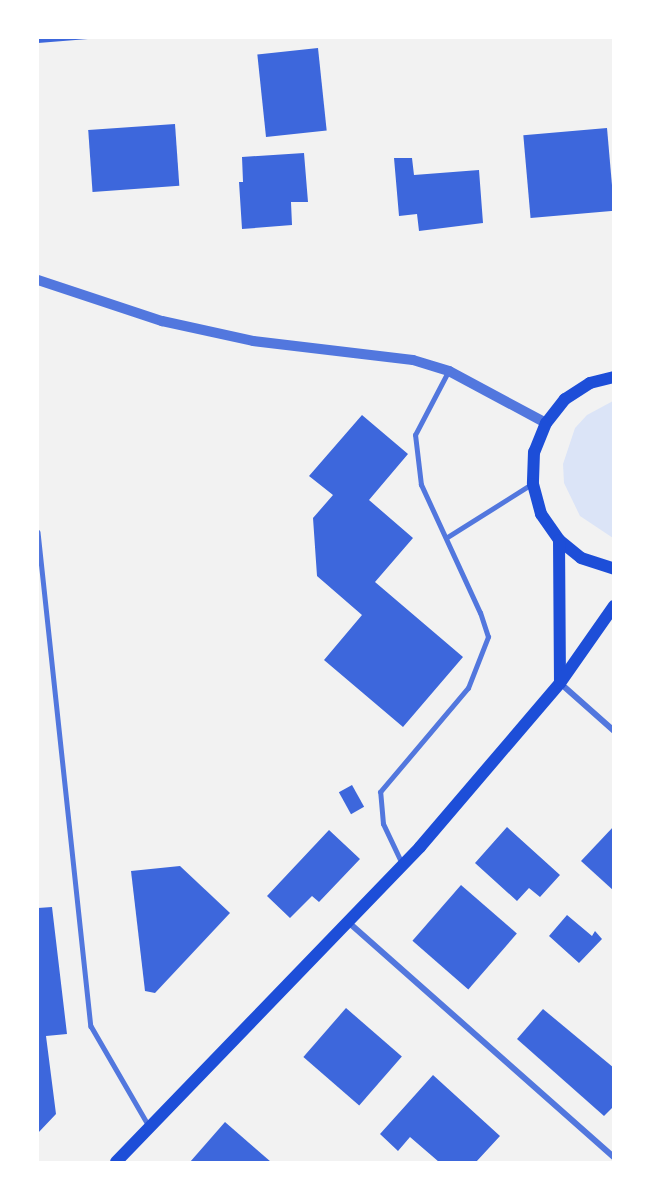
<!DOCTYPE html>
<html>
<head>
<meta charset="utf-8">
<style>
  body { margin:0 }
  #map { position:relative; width:651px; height:1200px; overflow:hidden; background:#f2f2f2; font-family:"Titillium Web",sans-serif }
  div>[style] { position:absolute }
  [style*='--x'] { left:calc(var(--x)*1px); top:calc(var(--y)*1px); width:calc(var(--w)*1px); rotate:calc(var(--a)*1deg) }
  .green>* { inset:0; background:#dbe4f7 }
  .building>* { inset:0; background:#3d67dc; transform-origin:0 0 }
  .service>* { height:4.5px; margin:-2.25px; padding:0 2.25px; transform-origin:2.25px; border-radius:2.25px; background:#5277de }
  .minor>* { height:6px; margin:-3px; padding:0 3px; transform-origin:3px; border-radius:3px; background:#5277de }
  .tertiary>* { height:10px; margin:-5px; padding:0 5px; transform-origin:5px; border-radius:5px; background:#5277de }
  .secondary>* { height:12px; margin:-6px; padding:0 6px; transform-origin:6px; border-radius:6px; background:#1d4ed8 }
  span { translate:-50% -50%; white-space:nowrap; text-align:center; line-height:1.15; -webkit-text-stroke:4.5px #fff; paint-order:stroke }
  .frame { position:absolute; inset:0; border:39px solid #fff; pointer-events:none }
</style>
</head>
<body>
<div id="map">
  <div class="green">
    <div style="clip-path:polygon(613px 401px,614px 401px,613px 538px,580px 516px,564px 483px,563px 464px,575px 428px,587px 415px)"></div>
  </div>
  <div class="building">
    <div style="clip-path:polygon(38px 38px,88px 38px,88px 39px,38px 43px)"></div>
    <div style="left:318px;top:48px;width:83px;height:61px;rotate:84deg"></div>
    <div style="left:175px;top:124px;width:62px;height:87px;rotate:86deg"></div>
    <div style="left:607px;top:128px;width:83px;height:84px;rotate:85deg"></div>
    <div style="clip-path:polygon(304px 153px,308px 202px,291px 202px,292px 225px,242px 229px,239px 182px,243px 182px,242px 157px)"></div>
    <div style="clip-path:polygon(394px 158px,412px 158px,414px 175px,479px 170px,483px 223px,419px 231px,417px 214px,399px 216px)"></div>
    <div style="clip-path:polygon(362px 415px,408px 454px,369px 500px,413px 538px,375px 582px,463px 657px,403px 727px,324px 660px,362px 615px,317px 576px,313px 518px,333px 495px,309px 476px)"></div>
    <div style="left:352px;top:785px;width:25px;height:15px;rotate:61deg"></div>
    <div style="clip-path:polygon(614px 826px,614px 891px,581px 861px)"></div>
    <div style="clip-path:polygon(507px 827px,560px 875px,540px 897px,529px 888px,517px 901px,475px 863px)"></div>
    <div style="clip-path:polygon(329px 830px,360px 859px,319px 902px,312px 896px,290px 918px,267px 896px)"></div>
    <div style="clip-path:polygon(180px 866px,230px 913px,155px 993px,145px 991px,131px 871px)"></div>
    <div style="left:461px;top:885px;width:74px;height:74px;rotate:41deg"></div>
    <div style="clip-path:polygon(52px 907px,67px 1034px,46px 1036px,56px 1114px,38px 1133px,38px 908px)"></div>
    <div style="clip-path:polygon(567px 915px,592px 936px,595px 931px,602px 939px,579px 963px,549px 936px)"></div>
    <div style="left:346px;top:1008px;width:74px;height:65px;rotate:41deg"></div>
    <div style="clip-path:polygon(543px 1009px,614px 1068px,614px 1106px,604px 1116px,517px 1039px)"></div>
    <div style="clip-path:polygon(433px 1075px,500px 1136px,476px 1162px,439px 1162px,410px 1137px,398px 1151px,380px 1134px)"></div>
    <div style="clip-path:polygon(225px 1122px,271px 1162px,190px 1162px)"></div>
  </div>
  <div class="service">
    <div style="--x:38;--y:532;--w:497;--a:83.9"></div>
    <div style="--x:91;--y:1026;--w:116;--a:59.9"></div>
    <div style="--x:446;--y:538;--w:99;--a:-32.2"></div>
    <div style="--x:402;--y:864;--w:44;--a:-115.4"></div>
    <div style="--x:383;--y:824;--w:32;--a:-95"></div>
    <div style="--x:380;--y:792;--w:136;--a:-49.8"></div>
    <div style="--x:468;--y:688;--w:55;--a:-68.6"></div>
    <div style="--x:488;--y:637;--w:25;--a:-108"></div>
    <div style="--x:480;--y:613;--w:141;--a:-114.7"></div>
    <div style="--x:421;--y:485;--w:50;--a:-96.8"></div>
    <div style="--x:415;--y:435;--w:71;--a:-62.4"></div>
  </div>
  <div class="minor">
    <div style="--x:560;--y:683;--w:72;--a:41.6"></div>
    <div style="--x:347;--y:921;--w:356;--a:41.5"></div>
  </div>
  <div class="tertiary">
    <div style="--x:38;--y:280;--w:131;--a:18.3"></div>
    <div style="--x:162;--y:321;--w:93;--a:12.4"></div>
    <div style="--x:253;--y:341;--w:161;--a:6.8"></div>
    <div style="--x:413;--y:360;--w:38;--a:17"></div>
    <div style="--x:449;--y:371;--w:110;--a:28.2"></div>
  </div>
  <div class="secondary">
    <div style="--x:614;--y:377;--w:25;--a:166"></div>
    <div style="--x:590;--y:383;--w:30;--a:147"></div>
    <div style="--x:565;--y:399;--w:31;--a:128"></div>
    <div style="--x:546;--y:423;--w:31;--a:112"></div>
    <div style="--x:534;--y:452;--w:32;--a:92"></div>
    <div style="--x:533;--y:484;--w:31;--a:75"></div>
    <div style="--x:541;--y:514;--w:32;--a:55"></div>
    <div style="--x:559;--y:540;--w:28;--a:39"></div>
    <div style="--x:581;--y:558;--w:35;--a:18"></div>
    <div style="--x:559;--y:540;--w:143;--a:89.6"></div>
    <div style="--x:116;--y:1162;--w:438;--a:-46"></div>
    <div style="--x:420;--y:847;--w:216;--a:-49.5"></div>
    <div style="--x:560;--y:683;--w:94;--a:-55"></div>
  </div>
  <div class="frame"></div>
</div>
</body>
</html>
